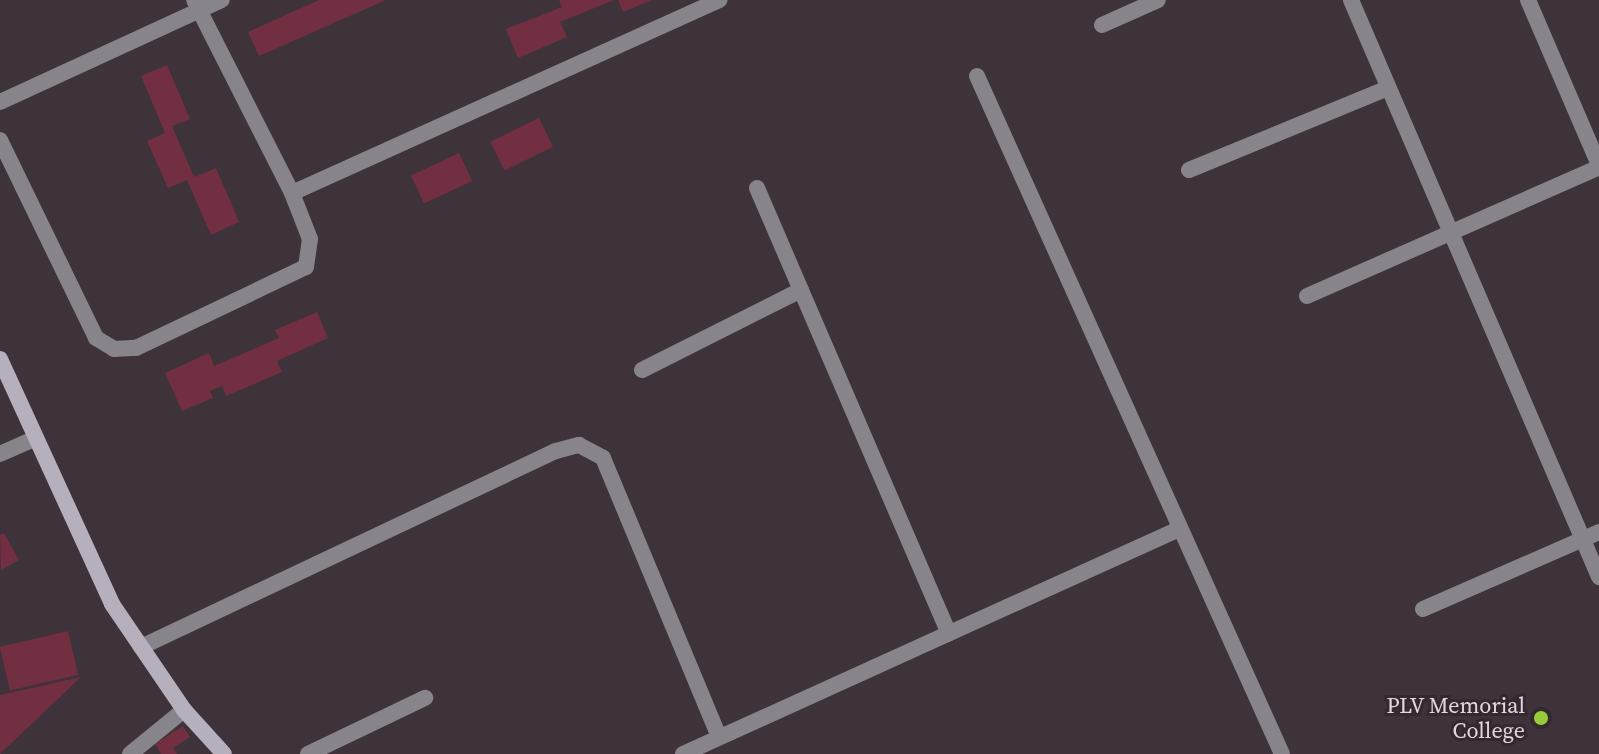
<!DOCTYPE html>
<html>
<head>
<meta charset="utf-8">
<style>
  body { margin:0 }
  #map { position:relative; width:1599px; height:754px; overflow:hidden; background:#3e323b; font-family:"Source Serif 4",serif }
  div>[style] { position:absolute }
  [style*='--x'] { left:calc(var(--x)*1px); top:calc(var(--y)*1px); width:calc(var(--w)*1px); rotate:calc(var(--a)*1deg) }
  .building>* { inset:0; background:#732f42; transform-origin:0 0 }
  .street>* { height:16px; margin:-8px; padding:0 8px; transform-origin:8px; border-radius:8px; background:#87848b }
  .secondary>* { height:16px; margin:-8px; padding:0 8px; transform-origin:8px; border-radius:8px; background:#b5b0bb }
  .dots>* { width:22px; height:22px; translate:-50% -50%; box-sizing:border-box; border:4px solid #342831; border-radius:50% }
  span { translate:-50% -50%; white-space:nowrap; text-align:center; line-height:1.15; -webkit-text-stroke:6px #342831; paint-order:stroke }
  .poi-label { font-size:22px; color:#e1d9de }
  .right { translate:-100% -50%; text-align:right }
</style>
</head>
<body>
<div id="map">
  <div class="building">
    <div style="clip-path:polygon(319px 0,386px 0,259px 56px,248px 32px)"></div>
    <div style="clip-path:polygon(559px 0,614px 0,560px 22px,567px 37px,518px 58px,506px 29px,562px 7px)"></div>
    <div style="clip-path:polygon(618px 0,652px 0,623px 12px)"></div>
    <div style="clip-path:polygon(167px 65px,190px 119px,172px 126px,194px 177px,216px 168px,239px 222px,211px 235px,187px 180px,168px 188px,147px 141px,165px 133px,141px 76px)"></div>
    <div style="left:539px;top:118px;width:32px;height:54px;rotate:64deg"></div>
    <div style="left:459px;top:153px;width:31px;height:53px;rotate:65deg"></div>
    <div style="clip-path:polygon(317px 312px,328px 338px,277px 361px,282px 372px,226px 396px,222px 386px,210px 391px,213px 398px,182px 411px,165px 373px,209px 353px,214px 366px,279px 338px,275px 330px)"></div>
    <div style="clip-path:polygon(4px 533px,19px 560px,1px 570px,0 535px)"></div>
    <div style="left:68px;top:631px;width:45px;height:70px;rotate:77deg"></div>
    <div style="clip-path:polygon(81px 677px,0 754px,0 695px)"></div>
    <div style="clip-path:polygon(183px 726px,190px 737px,173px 748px,177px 754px,161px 754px,155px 744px)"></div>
  </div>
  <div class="street">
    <div style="--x:1351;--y:0;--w:628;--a:66.74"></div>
    <div style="--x:1528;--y:0;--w:180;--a:66.7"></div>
    <div style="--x:1102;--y:25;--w:61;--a:-24.1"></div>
    <div style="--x:977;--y:76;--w:743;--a:65.78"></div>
    <div style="--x:0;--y:102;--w:244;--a:-24.7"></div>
    <div style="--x:0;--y:140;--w:220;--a:64.1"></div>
    <div style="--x:96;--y:338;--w:21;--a:31"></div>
    <div style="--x:114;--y:349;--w:22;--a:-3"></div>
    <div style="--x:136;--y:348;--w:188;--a:-25.5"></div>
    <div style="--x:306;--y:267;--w:28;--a:-82"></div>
    <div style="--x:310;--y:239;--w:49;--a:-111.4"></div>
    <div style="--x:292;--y:193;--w:216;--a:-116.9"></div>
    <div style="--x:1189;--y:170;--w:215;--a:-22.4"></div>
    <div style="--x:757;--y:188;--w:485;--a:66.7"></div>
    <div style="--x:292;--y:193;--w:469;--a:-24.3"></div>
    <div style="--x:1307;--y:296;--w:319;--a:-23.8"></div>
    <div style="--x:642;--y:370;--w:178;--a:-26.7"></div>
    <div style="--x:0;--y:454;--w:36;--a:-24"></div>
    <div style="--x:1423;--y:609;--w:192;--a:-23.6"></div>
    <div style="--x:141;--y:647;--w:459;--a:-25.3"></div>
    <div style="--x:556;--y:451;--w:24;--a:-15"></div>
    <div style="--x:579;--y:445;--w:27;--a:28"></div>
    <div style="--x:603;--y:458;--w:302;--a:67.4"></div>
    <div style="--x:130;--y:754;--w:70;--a:-39.2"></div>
    <div style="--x:308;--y:754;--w:130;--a:-25.6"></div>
    <div style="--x:683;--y:754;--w:545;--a:-24.4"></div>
  </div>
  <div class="secondary">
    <div style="--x:0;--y:359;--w:269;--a:65.4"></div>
    <div style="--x:112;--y:604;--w:128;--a:55.8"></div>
    <div style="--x:184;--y:710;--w:59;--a:47.7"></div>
  </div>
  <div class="dots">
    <div style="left:1541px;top:718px;background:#97cc38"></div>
  </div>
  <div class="poi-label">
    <span class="right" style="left:1525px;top:718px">PLV Memorial<br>College</span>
  </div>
</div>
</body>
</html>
